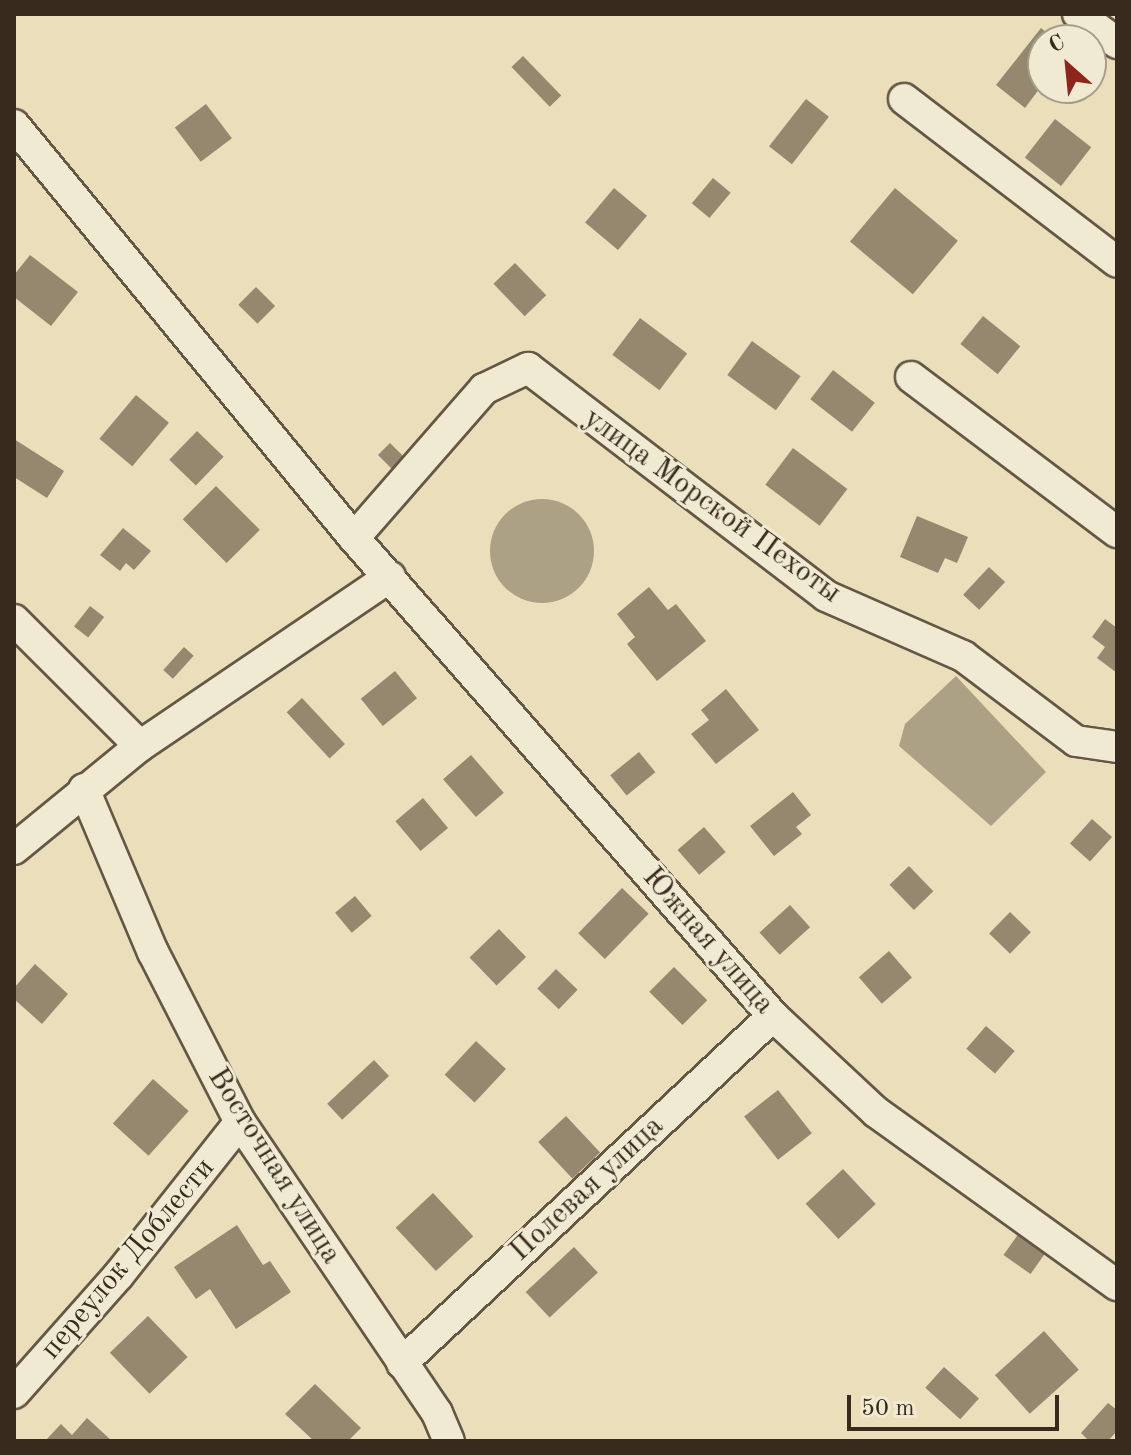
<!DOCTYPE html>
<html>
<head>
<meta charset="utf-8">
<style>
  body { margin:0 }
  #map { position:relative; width:1131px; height:1455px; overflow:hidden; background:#eadebb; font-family:"Old Standard TT",serif }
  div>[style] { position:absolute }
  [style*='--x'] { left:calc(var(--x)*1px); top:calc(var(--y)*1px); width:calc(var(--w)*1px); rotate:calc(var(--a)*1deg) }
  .water>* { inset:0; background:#ada185 }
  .round { border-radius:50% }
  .building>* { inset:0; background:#95886f; transform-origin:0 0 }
  .roads { filter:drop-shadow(2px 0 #645744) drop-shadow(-2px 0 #645744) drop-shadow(0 2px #645744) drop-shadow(0 -2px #645744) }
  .street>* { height:30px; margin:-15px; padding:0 15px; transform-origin:15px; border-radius:15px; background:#f1ead3 }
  span { translate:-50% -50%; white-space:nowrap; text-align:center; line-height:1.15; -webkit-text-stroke:6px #f1ead3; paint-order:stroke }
  .street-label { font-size:30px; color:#382a1c }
  .frame { position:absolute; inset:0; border:16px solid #382a1c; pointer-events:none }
  .north { position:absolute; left:1027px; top:24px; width:80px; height:80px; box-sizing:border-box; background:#f1ead3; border:2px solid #a79d8a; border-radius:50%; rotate:333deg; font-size:22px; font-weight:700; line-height:32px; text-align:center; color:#382a1c }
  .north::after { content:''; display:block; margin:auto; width:28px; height:36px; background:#8f2418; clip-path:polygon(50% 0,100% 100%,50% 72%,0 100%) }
  .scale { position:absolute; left:847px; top:1395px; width:212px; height:36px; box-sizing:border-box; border:4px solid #382a1c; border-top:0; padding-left:10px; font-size:24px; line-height:28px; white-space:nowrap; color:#382a1c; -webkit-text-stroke:6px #f1ead3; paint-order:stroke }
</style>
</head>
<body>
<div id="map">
  <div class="water">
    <div class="round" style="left:490px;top:499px;width:104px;height:104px"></div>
    <div style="clip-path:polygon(956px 676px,1046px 772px,991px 826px,899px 746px,905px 724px)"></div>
  </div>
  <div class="building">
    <div style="clip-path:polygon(1041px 28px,1056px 40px,1043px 40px,1043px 84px,1025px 108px,996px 85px)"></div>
    <div style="left:523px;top:56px;width:55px;height:16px;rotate:46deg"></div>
    <div style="left:806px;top:99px;width:29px;height:60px;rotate:38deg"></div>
    <div style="left:206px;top:104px;width:43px;height:39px;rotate:53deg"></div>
    <div style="left:1055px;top:119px;width:46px;height:49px;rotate:38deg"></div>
    <div style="left:713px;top:178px;width:23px;height:33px;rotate:40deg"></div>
    <div style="left:614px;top:188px;width:43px;height:45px;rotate:40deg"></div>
    <div style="left:895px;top:188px;width:82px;height:70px;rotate:40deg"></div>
    <div style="clip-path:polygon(30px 255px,78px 292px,51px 326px,14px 297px,14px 275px)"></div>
    <div style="left:515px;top:263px;width:45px;height:30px;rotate:46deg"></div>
    <div style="left:256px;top:287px;width:27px;height:25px;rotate:45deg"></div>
    <div style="left:983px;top:316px;width:48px;height:36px;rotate:39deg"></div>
    <div style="left:640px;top:318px;width:59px;height:46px;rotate:37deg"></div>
    <div style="left:752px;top:341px;width:60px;height:42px;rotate:36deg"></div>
    <div style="left:833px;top:370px;width:53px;height:37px;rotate:38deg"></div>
    <div style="left:136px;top:395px;width:43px;height:57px;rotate:40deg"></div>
    <div style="left:197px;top:431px;width:37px;height:40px;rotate:44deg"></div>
    <div style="clip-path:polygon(14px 439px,64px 471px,47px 498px,14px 477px)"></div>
    <div style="left:390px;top:443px;width:27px;height:17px;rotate:45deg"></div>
    <div style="left:793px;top:448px;width:68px;height:46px;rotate:37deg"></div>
    <div style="left:216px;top:486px;width:62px;height:47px;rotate:45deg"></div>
    <div style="clip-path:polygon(917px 516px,968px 537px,957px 563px,945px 558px,938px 573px,900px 557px)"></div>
    <div style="clip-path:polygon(123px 528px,151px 551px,134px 570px,126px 563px,120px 571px,100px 555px)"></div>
    <div style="left:989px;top:567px;width:22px;height:38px;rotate:43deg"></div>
    <div style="clip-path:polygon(649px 587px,668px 610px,676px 604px,706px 641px,657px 681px,627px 644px,635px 637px,617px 614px)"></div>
    <div style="left:90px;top:606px;width:18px;height:26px;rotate:38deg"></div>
    <div style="clip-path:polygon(1105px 619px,1117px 628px,1117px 673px,1097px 658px,1105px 647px,1092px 637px)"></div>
    <div style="left:184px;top:647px;width:13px;height:31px;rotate:42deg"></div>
    <div style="left:395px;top:671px;width:35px;height:44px;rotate:51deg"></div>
    <div style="clip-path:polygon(726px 689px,759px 730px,716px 764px,691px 734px,709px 720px,701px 710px)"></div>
    <div style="left:302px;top:698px;width:63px;height:21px;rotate:47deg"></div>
    <div style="left:639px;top:752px;width:26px;height:37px;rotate:51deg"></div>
    <div style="left:471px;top:755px;width:50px;height:37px;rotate:49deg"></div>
    <div style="clip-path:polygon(793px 792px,811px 815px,796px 827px,802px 834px,774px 856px,750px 826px)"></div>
    <div style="left:423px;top:798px;width:39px;height:36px;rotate:50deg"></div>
    <div style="left:1092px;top:819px;width:27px;height:33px;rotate:42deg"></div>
    <div style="left:704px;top:827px;width:33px;height:35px;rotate:49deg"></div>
    <div style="left:909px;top:866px;width:35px;height:27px;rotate:46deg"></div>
    <div style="left:622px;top:888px;width:37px;height:63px;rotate:44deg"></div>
    <div style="left:355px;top:896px;width:26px;height:26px;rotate:50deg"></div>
    <div style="left:790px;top:905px;width:30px;height:41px;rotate:48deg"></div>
    <div style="left:1010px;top:912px;width:29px;height:30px;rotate:44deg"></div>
    <div style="left:499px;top:929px;width:39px;height:41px;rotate:46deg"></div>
    <div style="left:889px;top:951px;width:35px;height:40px;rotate:49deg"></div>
    <div style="clip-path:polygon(35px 964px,68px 994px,42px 1024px,14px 999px,14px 988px)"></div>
    <div style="left:674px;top:967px;width:47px;height:35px;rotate:45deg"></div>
    <div style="left:556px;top:969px;width:30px;height:27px;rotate:44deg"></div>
    <div style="left:986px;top:1026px;width:38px;height:30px;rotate:41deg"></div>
    <div style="left:476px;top:1041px;width:41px;height:46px;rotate:43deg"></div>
    <div style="left:374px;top:1060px;width:22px;height:64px;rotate:47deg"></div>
    <div style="left:153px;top:1079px;width:48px;height:60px;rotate:42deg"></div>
    <div style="left:778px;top:1090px;width:55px;height:43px;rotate:52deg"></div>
    <div style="left:566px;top:1116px;width:50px;height:38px;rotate:47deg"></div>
    <div style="left:843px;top:1169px;width:48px;height:51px;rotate:47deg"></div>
    <div style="left:433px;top:1193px;width:59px;height:51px;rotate:47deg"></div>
    <div style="clip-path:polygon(237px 1225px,263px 1265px,270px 1261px,291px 1292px,236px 1329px,210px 1289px,196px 1299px,174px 1267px)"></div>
    <div style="left:1019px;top:1233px;width:33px;height:27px;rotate:35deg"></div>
    <div style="left:574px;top:1247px;width:35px;height:66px;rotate:47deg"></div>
    <div style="left:148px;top:1316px;width:57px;height:53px;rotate:46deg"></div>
    <div style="left:1044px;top:1331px;width:52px;height:66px;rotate:48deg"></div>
    <div style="left:944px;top:1367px;width:47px;height:28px;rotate:42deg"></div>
    <div style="clip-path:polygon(315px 1384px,361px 1428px,348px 1441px,314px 1441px,285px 1414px)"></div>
    <div style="clip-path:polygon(1108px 1403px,1117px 1410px,1117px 1431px,1108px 1441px,1089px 1441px,1081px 1433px)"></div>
    <div style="clip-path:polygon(87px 1418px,112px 1441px,45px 1441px,61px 1424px,72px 1435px)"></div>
  </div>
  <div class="roads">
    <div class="street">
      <div style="--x:1078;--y:14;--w:49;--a:36.6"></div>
      <div style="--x:904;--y:99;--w:268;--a:37.4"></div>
      <div style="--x:14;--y:125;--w:535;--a:50.54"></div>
      <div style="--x:354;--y:538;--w:636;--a:48.76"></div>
      <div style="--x:773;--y:1016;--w:141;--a:43"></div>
      <div style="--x:876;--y:1112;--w:297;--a:35.7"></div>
      <div style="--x:911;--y:377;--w:258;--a:37"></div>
      <div style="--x:354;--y:538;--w:198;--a:-48.9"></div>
      <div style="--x:484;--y:389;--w:49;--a:-25.5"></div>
      <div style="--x:528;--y:368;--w:375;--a:37.4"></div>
      <div style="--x:826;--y:596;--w:150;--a:23.7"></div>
      <div style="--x:963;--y:656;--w:141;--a:37"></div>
      <div style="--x:1076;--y:741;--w:41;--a:8.3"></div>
      <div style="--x:14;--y:620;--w:178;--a:45"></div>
      <div style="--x:84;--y:789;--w:177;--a:67.1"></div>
      <div style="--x:153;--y:952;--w:191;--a:62.9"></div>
      <div style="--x:240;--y:1122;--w:351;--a:55.9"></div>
      <div style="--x:437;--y:1413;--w:30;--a:67"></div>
      <div style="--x:14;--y:849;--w:163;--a:-39.3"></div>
      <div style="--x:140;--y:746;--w:302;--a:-34.1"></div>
      <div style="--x:402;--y:1363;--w:508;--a:-43.09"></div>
      <div style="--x:14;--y:1393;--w:157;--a:-48.4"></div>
      <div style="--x:118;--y:1276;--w:196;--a:-51.6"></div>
    </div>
  </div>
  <div class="street-label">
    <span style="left:712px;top:506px;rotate:36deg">улица Морской Пехоты</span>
    <span style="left:708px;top:941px;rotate:49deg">Южная улица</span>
    <span style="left:274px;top:1166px;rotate:58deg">Восточная улица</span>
    <span style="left:587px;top:1189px;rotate:-43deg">Полевая улица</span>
    <span style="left:128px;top:1259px;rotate:-50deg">переулок Доблести</span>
  </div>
  <div class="frame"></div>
  <div class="north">С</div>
  <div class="scale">50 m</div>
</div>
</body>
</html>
